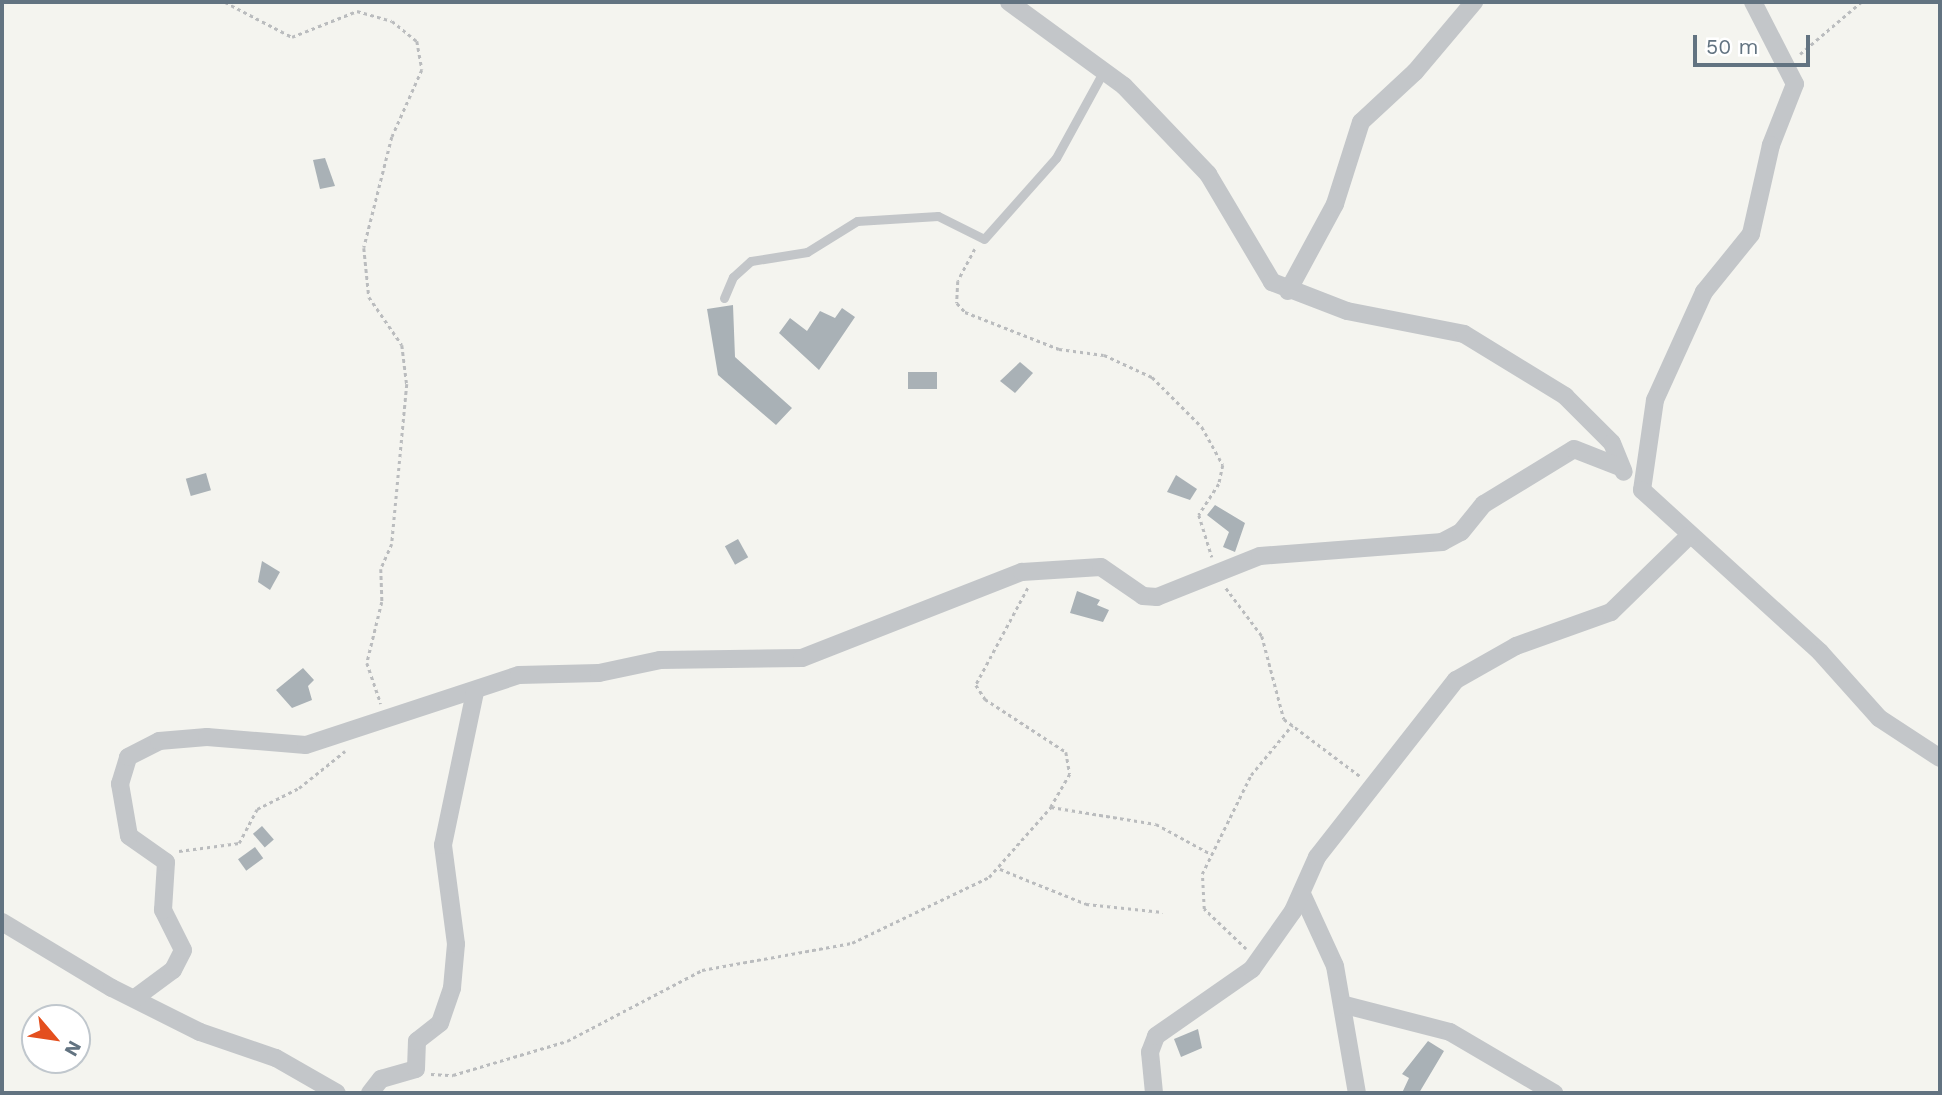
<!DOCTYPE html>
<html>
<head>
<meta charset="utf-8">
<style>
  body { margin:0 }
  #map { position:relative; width:1942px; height:1095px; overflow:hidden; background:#f4f4ef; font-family:"Work Sans",sans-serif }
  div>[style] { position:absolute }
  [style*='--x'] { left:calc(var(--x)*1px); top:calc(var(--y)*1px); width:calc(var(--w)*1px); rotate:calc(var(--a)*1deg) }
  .building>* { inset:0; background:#a9b1b6; transform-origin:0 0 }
  .path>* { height:2.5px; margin-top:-1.25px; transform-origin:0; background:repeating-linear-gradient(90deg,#babcbe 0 3.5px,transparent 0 7px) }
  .lane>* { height:9px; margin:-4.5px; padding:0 4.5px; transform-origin:4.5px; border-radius:4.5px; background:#c3c6c9 }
  .street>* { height:18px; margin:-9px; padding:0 9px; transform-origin:9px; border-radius:9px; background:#c3c6c9 }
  span { translate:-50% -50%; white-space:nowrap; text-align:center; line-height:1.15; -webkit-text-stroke:7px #fff; paint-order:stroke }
  .frame { position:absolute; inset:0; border:4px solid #627381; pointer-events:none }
  .north { position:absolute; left:21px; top:1004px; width:70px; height:70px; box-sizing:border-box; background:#fff; border:2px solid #c0c7cd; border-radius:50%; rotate:119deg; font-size:19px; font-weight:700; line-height:28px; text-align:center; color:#627381 }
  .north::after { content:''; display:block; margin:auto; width:24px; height:32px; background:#e44f1e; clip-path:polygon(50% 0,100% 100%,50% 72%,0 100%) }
  .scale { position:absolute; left:1693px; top:35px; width:117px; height:32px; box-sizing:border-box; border:4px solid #627381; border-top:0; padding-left:9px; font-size:21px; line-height:24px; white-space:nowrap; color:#627381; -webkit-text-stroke:5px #fff; paint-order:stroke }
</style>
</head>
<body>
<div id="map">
  <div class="building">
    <div style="clip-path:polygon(325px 158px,335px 186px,320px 189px,313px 160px)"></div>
    <div style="clip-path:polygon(733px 305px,735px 357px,792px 408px,776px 425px,718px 375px,707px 309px)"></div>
    <div style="clip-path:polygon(842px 308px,855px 317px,819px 370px,779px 333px,790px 318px,807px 331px,820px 311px,835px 318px)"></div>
    <div style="clip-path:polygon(1020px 362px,1033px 373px,1015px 393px,1000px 381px)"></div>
    <div style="left:908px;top:372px;width:29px;height:17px"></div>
    <div style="left:206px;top:473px;width:18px;height:21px;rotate:74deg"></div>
    <div style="clip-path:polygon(1176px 475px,1197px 489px,1190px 500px,1167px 492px)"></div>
    <div style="clip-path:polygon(1215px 505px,1245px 523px,1235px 552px,1223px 547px,1229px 532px,1207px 515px)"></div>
    <div style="left:738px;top:539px;width:21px;height:15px;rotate:61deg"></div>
    <div style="clip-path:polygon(262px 561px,280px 572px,270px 590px,258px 582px)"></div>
    <div style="clip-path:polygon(1077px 591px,1100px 600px,1097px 605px,1109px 610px,1103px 622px,1070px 613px)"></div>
    <div style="clip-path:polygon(303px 668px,314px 680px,308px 686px,312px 700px,292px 708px,276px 690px)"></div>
    <div style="left:262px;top:826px;width:18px;height:12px;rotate:49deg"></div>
    <div style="left:255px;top:847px;width:14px;height:21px;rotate:54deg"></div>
    <div style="clip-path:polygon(1198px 1029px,1202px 1048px,1181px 1057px,1174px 1039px)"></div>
    <div style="clip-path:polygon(1428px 1041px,1444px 1051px,1419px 1093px,1402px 1093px,1409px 1078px,1402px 1074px)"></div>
  </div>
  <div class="path">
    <div style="--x:225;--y:2;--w:76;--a:27.6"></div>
    <div style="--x:292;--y:37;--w:70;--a:-21.8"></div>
    <div style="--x:357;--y:11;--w:36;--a:16"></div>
    <div style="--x:392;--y:21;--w:32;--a:39"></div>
    <div style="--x:417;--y:41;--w:29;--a:80"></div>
    <div style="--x:422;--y:70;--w:73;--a:114.1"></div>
    <div style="--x:392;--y:137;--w:114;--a:104.2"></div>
    <div style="--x:364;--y:248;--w:49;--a:84.2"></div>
    <div style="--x:369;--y:297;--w:58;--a:55.5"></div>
    <div style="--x:402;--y:345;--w:39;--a:83"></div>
    <div style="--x:407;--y:384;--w:161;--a:95.4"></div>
    <div style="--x:392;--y:544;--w:27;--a:114"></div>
    <div style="--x:381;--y:569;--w:33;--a:88"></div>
    <div style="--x:382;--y:602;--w:63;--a:103.8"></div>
    <div style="--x:367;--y:663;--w:43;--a:71.1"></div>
    <div style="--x:1800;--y:54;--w:80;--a:-40.4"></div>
    <div style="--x:975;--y:249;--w:36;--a:118"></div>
    <div style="--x:958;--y:281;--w:22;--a:93"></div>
    <div style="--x:957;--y:303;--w:12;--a:48"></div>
    <div style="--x:965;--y:312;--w:101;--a:21.5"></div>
    <div style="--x:1059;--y:349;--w:45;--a:7.6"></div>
    <div style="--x:1104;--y:355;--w:53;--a:24.6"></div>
    <div style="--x:1152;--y:377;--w:71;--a:45"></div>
    <div style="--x:1202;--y:427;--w:43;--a:61.1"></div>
    <div style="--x:1223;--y:465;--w:19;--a:102"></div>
    <div style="--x:1219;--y:484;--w:37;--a:123"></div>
    <div style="--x:1199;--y:515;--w:44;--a:72.8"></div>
    <div style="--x:1028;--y:588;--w:110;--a:118.2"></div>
    <div style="--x:976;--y:685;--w:17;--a:57"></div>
    <div style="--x:985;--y:699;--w:97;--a:33.2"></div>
    <div style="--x:1066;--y:752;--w:22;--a:80"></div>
    <div style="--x:1070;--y:774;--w:38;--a:120"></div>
    <div style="--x:1226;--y:588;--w:60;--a:53.1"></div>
    <div style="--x:1262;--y:636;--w:86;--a:75.2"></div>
    <div style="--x:1284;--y:719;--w:95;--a:36.9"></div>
    <div style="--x:179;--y:851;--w:61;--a:-7.6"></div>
    <div style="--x:239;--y:843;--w:38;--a:-62"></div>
    <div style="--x:257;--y:809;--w:47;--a:-26.6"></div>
    <div style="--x:299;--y:788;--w:59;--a:-38.8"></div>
    <div style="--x:1000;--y:869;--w:93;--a:22.1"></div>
    <div style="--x:1086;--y:904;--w:77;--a:5.9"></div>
    <div style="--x:1246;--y:949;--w:58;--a:-136.4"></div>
    <div style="--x:1204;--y:909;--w:35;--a:-93"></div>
    <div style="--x:1202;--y:874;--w:110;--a:-63.7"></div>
    <div style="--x:1251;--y:775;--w:65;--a:-50.6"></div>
    <div style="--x:431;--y:1074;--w:22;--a:3"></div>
    <div style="--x:453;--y:1075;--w:119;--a:-16.6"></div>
    <div style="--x:567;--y:1041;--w:153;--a:-27.7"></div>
    <div style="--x:702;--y:970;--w:152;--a:-10.2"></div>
    <div style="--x:852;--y:943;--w:152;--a:-25.7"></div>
    <div style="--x:989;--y:877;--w:94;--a:-48.5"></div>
    <div style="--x:1051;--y:807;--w:106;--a:9.2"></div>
    <div style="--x:1156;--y:824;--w:60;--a:28.7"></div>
  </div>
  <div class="lane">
    <div style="--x:724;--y:298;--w:23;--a:-67"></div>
    <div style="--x:733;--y:277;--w:24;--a:-42"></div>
    <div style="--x:751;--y:261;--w:57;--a:-9.1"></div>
    <div style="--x:807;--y:252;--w:59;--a:-31.8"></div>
    <div style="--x:857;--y:221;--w:81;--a:-3.5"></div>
    <div style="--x:938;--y:216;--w:51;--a:26.6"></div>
    <div style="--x:984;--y:239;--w:108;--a:-48.4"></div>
    <div style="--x:1056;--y:158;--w:98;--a:-61.3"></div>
  </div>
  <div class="street">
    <div style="--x:1009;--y:2;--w:142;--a:36.1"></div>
    <div style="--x:1124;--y:86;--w:122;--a:46.3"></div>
    <div style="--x:1208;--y:174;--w:126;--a:59.3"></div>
    <div style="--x:1272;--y:282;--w:80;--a:21.1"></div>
    <div style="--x:1347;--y:311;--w:119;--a:11.1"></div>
    <div style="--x:1464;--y:334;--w:119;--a:31.5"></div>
    <div style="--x:1565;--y:396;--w:66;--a:45"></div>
    <div style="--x:1612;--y:443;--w:31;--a:68"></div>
    <div style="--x:1753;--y:2;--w:92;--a:62.9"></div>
    <div style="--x:1795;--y:84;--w:66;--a:111.5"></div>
    <div style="--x:1771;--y:145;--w:91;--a:102.7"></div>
    <div style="--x:1751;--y:234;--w:75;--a:129"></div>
    <div style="--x:1704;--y:292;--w:119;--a:114.4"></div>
    <div style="--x:1655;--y:400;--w:91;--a:98.2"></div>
    <div style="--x:1642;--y:490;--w:241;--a:42.3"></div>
    <div style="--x:1820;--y:652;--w:89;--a:48.2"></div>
    <div style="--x:1879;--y:718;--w:73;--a:33.3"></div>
    <div style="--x:1288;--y:291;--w:99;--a:-61.6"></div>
    <div style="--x:1335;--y:204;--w:86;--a:-72.4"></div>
    <div style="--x:1361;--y:122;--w:74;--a:-42.8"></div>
    <div style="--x:1415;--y:72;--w:92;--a:-49.9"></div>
    <div style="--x:1302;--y:894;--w:79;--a:65.4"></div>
    <div style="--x:1335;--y:966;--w:129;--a:80.2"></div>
    <div style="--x:2;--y:922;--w:128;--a:31"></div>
    <div style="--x:112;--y:988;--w:98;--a:26.6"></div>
    <div style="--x:200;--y:1032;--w:80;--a:18.9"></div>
    <div style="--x:276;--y:1058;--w:70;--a:29.8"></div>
    <div style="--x:135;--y:998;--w:47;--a:-36.4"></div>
    <div style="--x:173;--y:970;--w:22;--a:-63"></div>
    <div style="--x:183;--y:950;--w:45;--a:-116.6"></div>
    <div style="--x:163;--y:910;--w:48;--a:-86.4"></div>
    <div style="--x:166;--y:862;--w:45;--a:-144.9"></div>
    <div style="--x:129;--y:836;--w:53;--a:-99.8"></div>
    <div style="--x:120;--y:784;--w:28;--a:-73"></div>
    <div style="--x:128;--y:757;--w:35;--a:-27"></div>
    <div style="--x:159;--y:741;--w:48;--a:-4.8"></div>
    <div style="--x:207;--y:737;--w:99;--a:4.6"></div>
    <div style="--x:306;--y:745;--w:224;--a:-18.2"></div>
    <div style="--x:519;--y:675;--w:80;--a:-1.4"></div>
    <div style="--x:599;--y:673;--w:62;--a:-12"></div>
    <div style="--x:660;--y:660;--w:142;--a:-0.8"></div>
    <div style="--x:802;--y:658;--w:236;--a:-21.4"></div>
    <div style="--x:1022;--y:572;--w:79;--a:-3.6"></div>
    <div style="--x:1101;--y:567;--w:51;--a:34.6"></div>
    <div style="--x:1143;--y:596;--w:14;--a:4"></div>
    <div style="--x:1157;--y:597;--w:111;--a:-21.7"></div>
    <div style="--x:1260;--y:556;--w:183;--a:-4.4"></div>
    <div style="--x:1442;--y:542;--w:21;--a:-28"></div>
    <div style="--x:1461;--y:532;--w:36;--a:-51"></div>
    <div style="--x:1484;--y:504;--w:105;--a:-31.4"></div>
    <div style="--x:1574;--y:449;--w:49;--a:21.4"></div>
    <div style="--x:1345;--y:1005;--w:108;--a:14.4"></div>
    <div style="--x:1450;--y:1032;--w:121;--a:30.4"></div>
    <div style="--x:370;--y:1093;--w:18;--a:-52"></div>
    <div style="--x:381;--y:1079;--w:36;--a:-16"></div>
    <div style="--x:416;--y:1069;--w:28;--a:-88"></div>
    <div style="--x:417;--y:1041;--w:29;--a:-38"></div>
    <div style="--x:440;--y:1023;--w:37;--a:-71"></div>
    <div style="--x:452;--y:988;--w:44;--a:-84.8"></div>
    <div style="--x:456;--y:944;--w:100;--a:-97.5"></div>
    <div style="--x:443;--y:845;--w:156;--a:-78.2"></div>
    <div style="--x:1154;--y:1093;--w:41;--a:-95.6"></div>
    <div style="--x:1150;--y:1052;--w:17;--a:-69"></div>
    <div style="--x:1156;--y:1036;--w:117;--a:-34.9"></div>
    <div style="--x:1252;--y:969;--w:71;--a:-54.7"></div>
    <div style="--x:1293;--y:911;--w:59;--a:-66"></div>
    <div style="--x:1317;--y:857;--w:225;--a:-51.9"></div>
    <div style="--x:1456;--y:680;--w:69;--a:-29.5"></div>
    <div style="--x:1516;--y:646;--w:101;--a:-19.7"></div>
    <div style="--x:1611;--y:612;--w:109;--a:-44.3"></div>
  </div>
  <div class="frame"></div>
  <div class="north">N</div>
  <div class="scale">50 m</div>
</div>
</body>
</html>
